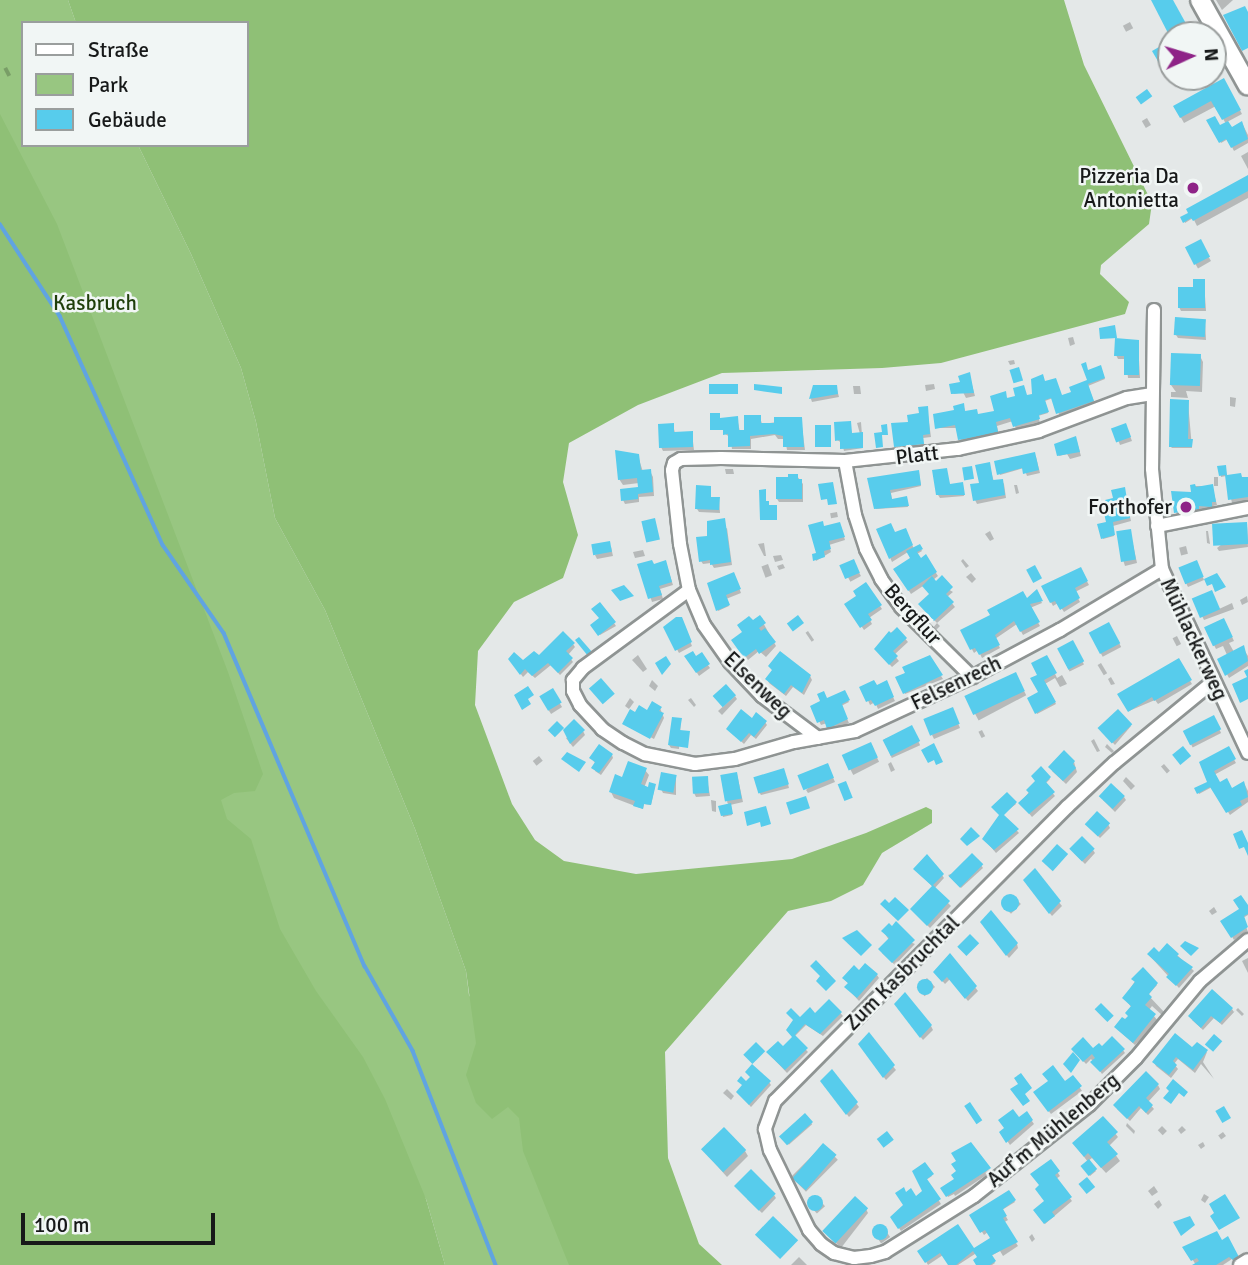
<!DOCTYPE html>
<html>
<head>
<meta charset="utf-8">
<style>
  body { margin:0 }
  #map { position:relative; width:1248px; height:1265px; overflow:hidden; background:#e4e8e8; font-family:Signika,sans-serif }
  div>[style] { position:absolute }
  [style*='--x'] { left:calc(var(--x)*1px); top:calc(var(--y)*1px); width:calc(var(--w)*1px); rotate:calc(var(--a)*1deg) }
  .green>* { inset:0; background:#98c681 }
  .forest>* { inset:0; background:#8fc076 }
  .shadow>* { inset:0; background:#0003; transform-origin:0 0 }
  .stream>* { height:3.5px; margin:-1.75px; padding:0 1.75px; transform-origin:1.75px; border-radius:1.75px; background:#60a4e1 }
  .building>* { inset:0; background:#57ccec; transform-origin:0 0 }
  .round { border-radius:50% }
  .roads { filter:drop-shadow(2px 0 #8f9493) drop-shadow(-2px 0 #8f9493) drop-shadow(0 2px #8f9493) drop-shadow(0 -2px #8f9493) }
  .street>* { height:12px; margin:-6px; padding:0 6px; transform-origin:6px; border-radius:6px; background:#fff }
  .secondary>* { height:18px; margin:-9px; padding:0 9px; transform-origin:9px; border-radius:9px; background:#fff }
  .dots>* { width:19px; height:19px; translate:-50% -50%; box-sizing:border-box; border:4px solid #f1f6f5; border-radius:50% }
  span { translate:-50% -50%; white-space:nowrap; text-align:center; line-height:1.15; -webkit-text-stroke:5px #f1f6f5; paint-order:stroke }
  .poi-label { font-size:21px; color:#171919 }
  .right { translate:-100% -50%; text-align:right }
  .park-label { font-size:21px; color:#1f3e0a }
  .street-label { font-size:21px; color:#171919 }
  .legend { position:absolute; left:21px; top:21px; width:228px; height:126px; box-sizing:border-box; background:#f1f6f5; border:2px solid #9a9e9d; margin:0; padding:9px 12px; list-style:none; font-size:21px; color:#171919 }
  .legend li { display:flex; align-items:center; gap:14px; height:35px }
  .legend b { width:35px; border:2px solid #9a9e9d }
  .north { position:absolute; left:1157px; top:21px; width:70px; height:70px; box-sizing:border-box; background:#f1f6f5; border:2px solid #9a9e9d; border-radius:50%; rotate:86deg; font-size:19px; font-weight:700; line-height:28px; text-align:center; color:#171919 }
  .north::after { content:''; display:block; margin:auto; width:24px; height:32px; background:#8e2387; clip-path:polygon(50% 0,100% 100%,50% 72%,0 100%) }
  .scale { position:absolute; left:21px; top:1213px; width:194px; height:32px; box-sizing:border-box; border:4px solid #171919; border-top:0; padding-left:9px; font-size:21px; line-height:24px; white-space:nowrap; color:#171919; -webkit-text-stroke:5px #f1f6f5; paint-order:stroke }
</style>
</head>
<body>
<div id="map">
  <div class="green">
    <div style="clip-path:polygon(0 0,68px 0,76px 23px,23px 23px,23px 145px,138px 145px,191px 254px,241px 368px,256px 422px,275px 518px,325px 610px,415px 829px,466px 971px,469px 995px,617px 1265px,445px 1265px,426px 1199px,282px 982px,0 345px)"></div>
  </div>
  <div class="forest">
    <div style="clip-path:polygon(68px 0,1064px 0,1084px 65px,1152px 203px,1149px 224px,1101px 265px,1100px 274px,1129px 302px,1125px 314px,941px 363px,882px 368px,722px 373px,638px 405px,569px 443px,563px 482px,578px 535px,563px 578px,514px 602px,478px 651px,475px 705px,512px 804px,535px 840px,564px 861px,636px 874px,792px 859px,866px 833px,926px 807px,932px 810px,932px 823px,882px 853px,863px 885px,831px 901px,788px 911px,665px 1052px,668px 1158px,699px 1244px,722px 1265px,569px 1265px,523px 1151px,519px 1118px,508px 1107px,492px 1119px,476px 1103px,466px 1075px,476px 1043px,466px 971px,415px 829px,325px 610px,275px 518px,256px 422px,241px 368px,191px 254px,138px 145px,247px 145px,247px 23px,76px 23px)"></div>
    <div style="clip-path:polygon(0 114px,57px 224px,228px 672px,263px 774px,255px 791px,234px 793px,221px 800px,227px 819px,251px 839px,280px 929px,316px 991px,363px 1057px,385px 1099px,426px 1199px,445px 1265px,0 1265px)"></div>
  </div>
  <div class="shadow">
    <div style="clip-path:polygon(1153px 0,1171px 0,1189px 33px,1171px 35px)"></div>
    <div style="clip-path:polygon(1216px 0,1233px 0,1222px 10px)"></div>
    <div style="left:1130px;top:22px;width:7px;height:8px;rotate:63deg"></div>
    <div style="left:7px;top:67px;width:9px;height:4px;rotate:63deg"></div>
    <div style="clip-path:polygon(1224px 80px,1242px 114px,1227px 122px,1231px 129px,1242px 123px,1248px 135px,1248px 143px,1234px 151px,1228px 139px,1221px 143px,1209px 121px,1220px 128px,1226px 124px,1216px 106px,1184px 123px,1175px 107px)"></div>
    <div style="left:1147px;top:118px;width:8px;height:6px;rotate:60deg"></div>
    <div style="clip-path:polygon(1248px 152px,1248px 169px,1241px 156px)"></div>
    <div style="clip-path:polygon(1248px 177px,1248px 198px,1197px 226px,1193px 218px,1185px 223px,1183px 218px)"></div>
    <div style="left:1200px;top:242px;width:22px;height:15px;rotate:60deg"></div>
    <div style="clip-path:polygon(1204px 281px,1206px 311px,1181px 311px,1179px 307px)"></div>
    <div style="clip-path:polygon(1205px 320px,1206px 340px,1178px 338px,1176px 335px)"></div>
    <div style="clip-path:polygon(1073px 337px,1075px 344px,1070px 346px,1068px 338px)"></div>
    <div style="clip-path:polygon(1138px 342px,1140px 378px,1128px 378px,1126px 359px,1118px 359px,1116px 355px)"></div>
    <div style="clip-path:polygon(1200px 356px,1203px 362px,1202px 392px,1186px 391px,1188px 398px,1171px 397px,1171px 392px,1176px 392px,1171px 385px)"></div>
    <div style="clip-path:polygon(1014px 360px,1015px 364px,1010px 365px,1008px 361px)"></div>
    <div style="clip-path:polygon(1100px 367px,1105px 379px,1088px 386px,1095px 404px,1060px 417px,1053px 398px,1045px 401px,1048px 413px,1038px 416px,1040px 423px,1016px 429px,1013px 421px,997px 426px,999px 435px,961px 442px,958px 428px,937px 428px,963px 405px,966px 413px,979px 415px,996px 412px,1007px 397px,1008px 400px,1034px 395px,1045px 383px,1062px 397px,1073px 393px,1089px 381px,1088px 372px)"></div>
    <div style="clip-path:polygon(969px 374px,975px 396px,966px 398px,963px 392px,954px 394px,951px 385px,962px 383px)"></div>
    <div style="clip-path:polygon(934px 384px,935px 389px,926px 391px,925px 385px)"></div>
    <div style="clip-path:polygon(836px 386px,839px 397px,812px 402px,811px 399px,814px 387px)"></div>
    <div style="clip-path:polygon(853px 386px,860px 386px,861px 394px,854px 394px)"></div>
    <div style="clip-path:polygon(1230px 397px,1236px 398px,1235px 407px,1230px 406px)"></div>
    <div style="clip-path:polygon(1188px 402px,1192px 448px,1172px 448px,1171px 447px)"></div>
    <div style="clip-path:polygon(927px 408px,931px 437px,923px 438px,924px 447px,897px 450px,895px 447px,910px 423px)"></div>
    <div style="clip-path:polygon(760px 417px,762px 424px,801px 419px,805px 450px,787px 450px,785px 439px,778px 439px,775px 435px,751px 439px,751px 449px,732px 449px,730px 437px,725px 434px,737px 418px,740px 432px,746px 432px)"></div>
    <div style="clip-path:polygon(861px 422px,863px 448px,844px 451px,842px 443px,837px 440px,850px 423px,852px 435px,860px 434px,857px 423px)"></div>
    <div style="clip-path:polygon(673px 425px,675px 433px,692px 433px,694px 450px,663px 451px,661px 447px)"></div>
    <div style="clip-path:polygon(1127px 428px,1132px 441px,1120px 445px,1114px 429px)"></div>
    <div style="clip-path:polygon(1077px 442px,1081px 456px,1070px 459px,1067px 454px,1059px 456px,1056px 446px)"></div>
    <div style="clip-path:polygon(638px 456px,643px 472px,650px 471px,653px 477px,654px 496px,639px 497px,639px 502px,625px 504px,623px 500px,640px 489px,639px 483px,623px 485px,619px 479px)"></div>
    <div style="clip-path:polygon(1036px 457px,1040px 473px,1027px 476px,1024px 468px,1000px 475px,997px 462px)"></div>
    <div style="clip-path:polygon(989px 464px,994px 482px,1002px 481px,1004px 484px,1006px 498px,977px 504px,975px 500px)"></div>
    <div style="clip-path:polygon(1219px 467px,1225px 467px,1227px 477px,1240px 475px,1243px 479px,1248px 478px,1248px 500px,1232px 503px,1226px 476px,1221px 477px)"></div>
    <div style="clip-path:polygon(725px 469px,733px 469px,734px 474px,726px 474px)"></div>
    <div style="clip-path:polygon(946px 470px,950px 486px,963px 485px,964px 496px,940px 498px,938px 495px)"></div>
    <div style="clip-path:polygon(919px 473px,921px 486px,891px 493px,892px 500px,907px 499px,908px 507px,876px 509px,869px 479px)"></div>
    <div style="clip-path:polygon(797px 476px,803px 484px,803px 502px,779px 502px,777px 499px)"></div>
    <div style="left:1214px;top:477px;width:4px;height:9px"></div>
    <div style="clip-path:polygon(1014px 485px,1017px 485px,1019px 493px,1016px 494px)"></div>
    <div style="clip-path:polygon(1192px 486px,1212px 486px,1217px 505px,1213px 506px,1213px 509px,1200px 509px,1200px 512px,1178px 516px,1176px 513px,1193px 494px)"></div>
    <div style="clip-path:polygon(1124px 489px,1131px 521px,1113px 526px,1114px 536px,1103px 539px,1099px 526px,1109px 524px,1115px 499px)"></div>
    <div style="clip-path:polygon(719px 499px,720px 513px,699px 512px,697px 509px)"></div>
    <div style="left:837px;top:512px;width:5px;height:7px;rotate:79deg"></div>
    <div style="clip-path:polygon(1247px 524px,1248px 547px,1219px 551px,1217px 548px)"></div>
    <div style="clip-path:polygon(841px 527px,845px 540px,829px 545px,831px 552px,816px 561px,814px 555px,819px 554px,824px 528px)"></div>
    <div style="clip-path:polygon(727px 528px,732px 565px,714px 568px,711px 563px,703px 564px,701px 561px,709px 537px)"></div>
    <div style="clip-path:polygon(878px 530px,895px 534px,907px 533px,914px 549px,919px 546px,922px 551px,917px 554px,920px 560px,925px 557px,938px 576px,933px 580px,953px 592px,947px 597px,955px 607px,937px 623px,940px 626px,935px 631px,932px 629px,937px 623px,922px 607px,931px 594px,923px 586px,911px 594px,895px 569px,911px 559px,908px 552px,892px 562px)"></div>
    <div style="clip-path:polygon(990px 531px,994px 539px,990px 541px,985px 534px)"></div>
    <div style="clip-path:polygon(1130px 531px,1137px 563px,1125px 566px,1120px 550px)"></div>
    <div style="clip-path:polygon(1206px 531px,1208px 531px,1210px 544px,1207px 543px)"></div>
    <div style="clip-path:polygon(758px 544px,764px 543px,766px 556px,764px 556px)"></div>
    <div style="left:1186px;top:546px;width:8px;height:7px;rotate:76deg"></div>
    <div style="clip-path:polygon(611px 547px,613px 556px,597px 559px,595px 555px)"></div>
    <div style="clip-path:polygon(643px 550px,645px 556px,635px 558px,633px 552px)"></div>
    <div style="clip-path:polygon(781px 555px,783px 560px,775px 562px,773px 556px)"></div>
    <div style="clip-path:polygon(963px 559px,969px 566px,966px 568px,961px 561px)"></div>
    <div style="left:853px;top:561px;width:17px;height:12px;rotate:62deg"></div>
    <div style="left:768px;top:564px;width:12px;height:7px;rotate:70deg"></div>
    <div style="clip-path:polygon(783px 564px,785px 568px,779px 570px,777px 566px)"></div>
    <div style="clip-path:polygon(640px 565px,667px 566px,673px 585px,660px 589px,663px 599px,652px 602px)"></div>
    <div style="clip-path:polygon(1198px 565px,1204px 580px,1188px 587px,1186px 583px)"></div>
    <div style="clip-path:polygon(1080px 569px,1089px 585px,1075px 592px,1080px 602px,1064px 612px,1058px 603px,1053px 606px,1043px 587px)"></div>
    <div style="clip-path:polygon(971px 573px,976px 579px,972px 583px,966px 577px)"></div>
    <div style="clip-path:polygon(735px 577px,741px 593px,726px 599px,729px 606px,718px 611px,714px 600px)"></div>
    <div style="clip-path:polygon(866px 584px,882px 609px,869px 618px,872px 624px,864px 630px,847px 605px,858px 597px)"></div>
    <div style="clip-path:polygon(1036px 591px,1042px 603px,1030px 608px,1040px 626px,1023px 635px,1017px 624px,995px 639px,1000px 648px,982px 658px,978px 650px,974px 653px,962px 631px,1026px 600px)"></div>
    <div style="clip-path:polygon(1247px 596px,1248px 602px,1242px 605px,1240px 600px)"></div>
    <div style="clip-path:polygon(1194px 600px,1219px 609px,1232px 603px,1234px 609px,1204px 620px)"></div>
    <div style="clip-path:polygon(760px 617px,776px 646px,766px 657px,759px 651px,748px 660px,735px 644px)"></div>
    <div style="clip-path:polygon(681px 619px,692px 646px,679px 653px,665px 627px)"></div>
    <div style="clip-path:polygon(1224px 620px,1234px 641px,1229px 643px,1234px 652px,1243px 648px,1248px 656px,1248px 666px,1229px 678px,1219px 659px,1227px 655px,1223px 646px,1216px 649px,1206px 629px)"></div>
    <div style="clip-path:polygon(614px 623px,616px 626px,600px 635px,592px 626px)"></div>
    <div style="left:1109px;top:624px;width:26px;height:21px;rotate:62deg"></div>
    <div style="clip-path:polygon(897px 629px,908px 642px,894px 655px,899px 661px,892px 667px,878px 652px,887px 635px)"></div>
    <div style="left:808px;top:631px;width:11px;height:3px;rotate:56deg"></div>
    <div style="left:1177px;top:636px;width:9px;height:5px;rotate:63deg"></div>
    <div style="left:1073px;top:642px;width:25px;height:16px;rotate:64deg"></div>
    <div style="clip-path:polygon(573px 644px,575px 647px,568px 655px,573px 662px,560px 675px,551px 665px,535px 678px,528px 672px,523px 677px,512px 662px,523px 662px)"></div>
    <div style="clip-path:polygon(638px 655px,647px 669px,643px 672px,632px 660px)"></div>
    <div style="clip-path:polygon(701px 655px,710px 668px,699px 676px,687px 657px,696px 658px)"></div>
    <div style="clip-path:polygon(929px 657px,943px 679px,905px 694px,898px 678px)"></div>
    <div style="clip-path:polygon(1047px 657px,1057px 678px,1062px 675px,1067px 684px,1060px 687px,1055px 678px,1045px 684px,1056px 704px,1037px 714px,1029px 699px,1040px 693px,1039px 676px)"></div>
    <div style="clip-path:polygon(1178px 660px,1192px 684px,1158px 704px,1155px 700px,1129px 711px,1120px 695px)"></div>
    <div style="left:1101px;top:663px;width:12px;height:4px;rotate:59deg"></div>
    <div style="clip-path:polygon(770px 667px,810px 676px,812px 680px,804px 695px,793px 687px,786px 696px,769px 683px,767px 679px,773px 671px)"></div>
    <div style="left:1015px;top:674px;width:24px;height:54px;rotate:62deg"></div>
    <div style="clip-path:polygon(1111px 677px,1115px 684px,1111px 685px,1108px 679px)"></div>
    <div style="clip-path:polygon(652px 680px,658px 686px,655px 691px,649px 686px)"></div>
    <div style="clip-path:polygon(886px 683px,895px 701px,878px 709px,875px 702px,870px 705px,862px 687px,876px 687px)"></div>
    <div style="left:552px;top:691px;width:19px;height:13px;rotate:58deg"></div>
    <div style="clip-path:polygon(844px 692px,849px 702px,841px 706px,849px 723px,831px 731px,827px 723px,821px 725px,812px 707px)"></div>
    <div style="clip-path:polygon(735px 696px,737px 699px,722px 715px,718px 711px)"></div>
    <div style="clip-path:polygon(630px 698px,634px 702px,629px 709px,625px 706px)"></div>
    <div style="clip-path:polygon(691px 698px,696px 705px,694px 707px,688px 700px)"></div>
    <div style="clip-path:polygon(660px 708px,664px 718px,654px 739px,625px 724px,636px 714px)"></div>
    <div style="clip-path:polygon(1117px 712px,1131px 726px,1115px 745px,1102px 731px)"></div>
    <div style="clip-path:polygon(954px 713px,960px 728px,934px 739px,932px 735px)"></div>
    <div style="left:1213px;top:717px;width:18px;height:32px;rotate:63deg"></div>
    <div style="clip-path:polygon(681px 720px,679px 749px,671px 748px,669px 745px)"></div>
    <div style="clip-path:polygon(752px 720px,765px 722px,767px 725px,756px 739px,751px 735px,744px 744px,728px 729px)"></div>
    <div style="left:912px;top:727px;width:20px;height:31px;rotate:66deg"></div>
    <div style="left:982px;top:730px;width:7px;height:4px;rotate:63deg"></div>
    <div style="clip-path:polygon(583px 731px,585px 735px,573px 747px,566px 738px)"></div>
    <div style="clip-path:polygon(1094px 739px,1100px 751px,1097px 752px,1091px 741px)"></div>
    <div style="left:870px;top:744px;width:20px;height:29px;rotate:63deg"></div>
    <div style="clip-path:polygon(1107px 744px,1114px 751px,1112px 753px,1105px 747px)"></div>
    <div style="clip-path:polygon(1228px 749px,1236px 763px,1214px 775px,1219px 784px,1231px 790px,1244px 783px,1248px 791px,1248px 802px,1230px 815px,1212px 787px,1199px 794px,1197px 789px,1209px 782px,1206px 777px)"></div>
    <div style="clip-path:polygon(612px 755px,613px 758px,601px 775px,595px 771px,596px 764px,591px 758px)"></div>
    <div style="left:539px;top:756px;width:6px;height:8px;rotate:51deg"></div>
    <div style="clip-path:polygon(891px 762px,895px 770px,891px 772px,888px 764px)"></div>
    <div style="clip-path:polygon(1074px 762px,1077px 772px,1066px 784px,1052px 771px)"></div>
    <div style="left:1164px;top:764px;width:9px;height:4px;rotate:49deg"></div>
    <div style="clip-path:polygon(829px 768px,835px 782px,808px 793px,806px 790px)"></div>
    <div style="clip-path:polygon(1041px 768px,1050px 779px,1045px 784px,1055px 796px,1032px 817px,1020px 803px,1038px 781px)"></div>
    <div style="clip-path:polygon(645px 770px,649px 775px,644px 788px,655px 786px,651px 805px,644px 804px,643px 809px,614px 798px,611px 792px,623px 779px)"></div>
    <div style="clip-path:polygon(785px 773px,789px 788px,761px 795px,759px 792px)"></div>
    <div style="clip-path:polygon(737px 774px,743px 802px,730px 805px,732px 815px,723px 817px,720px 807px,729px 805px,727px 802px)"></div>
    <div style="clip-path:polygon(676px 776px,676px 795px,663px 793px,661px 789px)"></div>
    <div style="clip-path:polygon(1126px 777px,1135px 786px,1131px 790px,1123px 781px)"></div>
    <div style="clip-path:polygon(707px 778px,710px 796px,696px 797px,694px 793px)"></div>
    <div style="clip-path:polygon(1007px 794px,1016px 804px,1002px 815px,1019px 833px,996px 853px,984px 839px,1002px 816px,993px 807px)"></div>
    <div style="clip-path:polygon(1124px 797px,1126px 800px,1115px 812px,1103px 800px)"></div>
    <div style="clip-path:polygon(711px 800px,716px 801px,716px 812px,712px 811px)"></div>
    <div style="clip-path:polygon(1108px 824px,1110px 828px,1100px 838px,1089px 827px)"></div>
    <div style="clip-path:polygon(1093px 850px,1095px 853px,1085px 864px,1074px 853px)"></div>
    <div style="clip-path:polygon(981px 865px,983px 868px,961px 888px,948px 875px)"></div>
    <div style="clip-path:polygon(1035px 871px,1062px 906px,1052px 916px,1027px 884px)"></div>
    <div style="clip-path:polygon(918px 872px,942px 875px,944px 878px,934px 889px,951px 906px,930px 928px,912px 910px,933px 887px)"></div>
    <div style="left:1011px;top:894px;width:14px;height:14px;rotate:45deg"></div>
    <div style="clip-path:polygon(1214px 907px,1217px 912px,1212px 915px,1209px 911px)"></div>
    <div style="clip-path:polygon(1248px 909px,1248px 915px,1243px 918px,1248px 932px,1234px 940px,1223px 922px)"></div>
    <div style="clip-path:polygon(984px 926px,1017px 944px,1018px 948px,1009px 958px)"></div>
    <div style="clip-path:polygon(883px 931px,915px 944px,895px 965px,882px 953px,889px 940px)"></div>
    <div style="clip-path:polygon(1149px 955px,1177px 955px,1194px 971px,1179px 988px)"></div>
    <div style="clip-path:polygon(951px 956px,978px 991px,968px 1001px,950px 979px,945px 984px,937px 975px)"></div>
    <div style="clip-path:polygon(1248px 958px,1248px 973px,1242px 961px)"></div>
    <div style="clip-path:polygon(1143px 969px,1157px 985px,1148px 995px,1165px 1013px,1163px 1016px,1152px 1006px,1149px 1010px,1158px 1021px,1135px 1045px,1116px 1028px,1129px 1017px,1132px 1008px,1124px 998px)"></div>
    <div style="clip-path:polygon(877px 975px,879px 978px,859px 1001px,846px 987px,849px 984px,844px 979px)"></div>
    <div style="left:927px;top:978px;width:12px;height:14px;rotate:48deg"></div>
    <div style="clip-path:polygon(829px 1001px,843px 1016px,823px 1036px,806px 1025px,794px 1037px,808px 1052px,787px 1073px,771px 1056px,794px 1038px,788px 1031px,799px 1020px,815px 1015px)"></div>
    <div style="clip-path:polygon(898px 1008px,931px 1026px,933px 1030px,923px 1040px)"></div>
    <div style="clip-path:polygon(1238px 1008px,1244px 1014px,1242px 1016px,1236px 1010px,1222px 1025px,1214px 1018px,1203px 1030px,1192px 1020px,1232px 1009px,1234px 1012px)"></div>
    <div style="clip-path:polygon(1175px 1036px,1198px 1054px,1207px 1052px,1203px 1062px,1214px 1079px,1201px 1064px,1195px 1073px,1178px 1059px,1174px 1064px,1178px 1069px,1171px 1078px,1156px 1066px,1154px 1062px)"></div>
    <div style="clip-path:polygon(862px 1048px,887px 1059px,896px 1070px,886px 1080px)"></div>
    <div style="clip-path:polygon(1101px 1048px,1123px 1050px,1125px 1053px,1102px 1074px,1091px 1059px,1086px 1064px,1075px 1052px)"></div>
    <div style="clip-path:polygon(832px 1072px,859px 1107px,849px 1117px,825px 1085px)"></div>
    <div style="clip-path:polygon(1073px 1077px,1082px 1091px,1051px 1114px,1037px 1096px)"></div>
    <div style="clip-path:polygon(769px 1082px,771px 1085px,751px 1107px,738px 1093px,746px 1083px)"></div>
    <div style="clip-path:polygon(1158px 1085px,1160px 1089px,1148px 1102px,1154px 1109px,1148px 1115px,1141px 1108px,1130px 1121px,1117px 1109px)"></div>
    <div style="clip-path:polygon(727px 1089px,734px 1096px,731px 1100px,723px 1093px)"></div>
    <div style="clip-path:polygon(1027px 1114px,1034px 1124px,1010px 1145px,1001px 1132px)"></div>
    <div style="left:805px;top:1116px;width:11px;height:31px;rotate:49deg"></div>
    <div style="clip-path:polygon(1103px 1118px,1118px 1137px,1109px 1146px,1120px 1161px,1106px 1173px,1092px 1158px,1088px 1161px,1096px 1171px,1090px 1176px,1083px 1167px,1088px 1162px,1078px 1149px)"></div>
    <div style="clip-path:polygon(1127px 1123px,1135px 1131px,1134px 1134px,1126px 1126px)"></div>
    <div style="left:1162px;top:1126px;width:7px;height:6px;rotate:45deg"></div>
    <div style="clip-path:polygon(1182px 1126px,1186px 1130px,1181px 1134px,1178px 1130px)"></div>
    <div style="left:1223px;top:1132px;width:5px;height:6px;rotate:53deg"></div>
    <div style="clip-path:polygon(1203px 1142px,1205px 1146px,1201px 1149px,1198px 1145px)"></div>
    <div style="left:823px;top:1145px;width:21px;height:45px;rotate:45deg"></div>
    <div style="clip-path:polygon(703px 1150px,745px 1151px,748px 1156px,727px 1177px)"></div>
    <div style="clip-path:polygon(1050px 1161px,1060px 1176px,1056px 1179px,1072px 1201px,1045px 1224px,1035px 1210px,1046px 1202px,1041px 1186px)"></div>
    <div style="clip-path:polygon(925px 1165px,932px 1176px,926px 1180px,941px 1204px,901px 1231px,892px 1218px,924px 1192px)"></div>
    <div style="clip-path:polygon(989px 1169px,991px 1172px,955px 1196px,954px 1194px,948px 1197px,943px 1189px,956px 1180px)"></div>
    <div style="clip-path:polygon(1154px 1186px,1158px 1192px,1152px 1196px,1148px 1191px)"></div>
    <div style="clip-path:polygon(1009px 1192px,1015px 1202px,1002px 1210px,1008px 1220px,1003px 1223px,1018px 1246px,1003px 1256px,1000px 1251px,991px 1256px,995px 1263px,992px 1265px,978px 1265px,978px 1252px,958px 1265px,949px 1265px,943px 1255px,928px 1265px,920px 1251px,958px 1226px,975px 1252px,992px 1239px,988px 1232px,984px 1235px,972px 1216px)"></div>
    <div style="clip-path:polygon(1204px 1194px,1209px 1197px,1205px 1203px,1201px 1200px)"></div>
    <div style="clip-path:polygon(774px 1195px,776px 1198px,762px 1213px,747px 1199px)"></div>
    <div style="left:815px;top:1195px;width:15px;height:11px;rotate:48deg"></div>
    <div style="clip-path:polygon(1159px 1200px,1162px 1205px,1158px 1209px,1154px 1204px)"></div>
    <div style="clip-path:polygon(866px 1209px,868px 1213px,841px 1248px,830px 1237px)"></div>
    <div style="left:881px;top:1224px;width:16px;height:11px;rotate:55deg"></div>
    <div style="clip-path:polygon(1032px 1234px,1035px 1239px,1032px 1242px,1029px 1237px)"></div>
    <div style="clip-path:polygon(1228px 1239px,1239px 1261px,1236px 1262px,1232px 1259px,1223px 1265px,1196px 1265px,1185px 1248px)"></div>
    <div style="clip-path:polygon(799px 1257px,807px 1265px,791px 1265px)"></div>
  </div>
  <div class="stream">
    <div style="--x:0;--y:224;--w:110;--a:56.9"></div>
    <div style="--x:60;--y:316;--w:251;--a:65.8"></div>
    <div style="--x:163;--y:545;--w:107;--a:55.3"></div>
    <div style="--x:224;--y:633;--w:362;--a:67.1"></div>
    <div style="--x:365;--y:966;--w:98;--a:60.5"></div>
    <div style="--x:413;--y:1051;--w:230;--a:68.8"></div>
  </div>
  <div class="building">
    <div style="clip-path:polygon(1151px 0,1173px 0,1189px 29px,1169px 35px)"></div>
    <div style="clip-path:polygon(1245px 6px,1248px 12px,1248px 48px,1242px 51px,1223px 15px)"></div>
    <div style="clip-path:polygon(1166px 43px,1171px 55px,1159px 63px,1152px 51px)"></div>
    <div style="clip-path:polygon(1224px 78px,1241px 110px,1222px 120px,1211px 101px,1180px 118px,1173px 106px)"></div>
    <div style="left:1147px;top:89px;width:9px;height:14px;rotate:54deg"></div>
    <div style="clip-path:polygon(1215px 116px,1220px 125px,1228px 121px,1232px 127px,1242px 121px,1248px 139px,1231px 148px,1226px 139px,1219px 143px,1206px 120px)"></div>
    <div style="clip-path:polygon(1248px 175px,1248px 191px,1193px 221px,1191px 218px,1183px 223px,1180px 217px,1188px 213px,1186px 209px)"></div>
    <div style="left:1201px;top:239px;width:20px;height:18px;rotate:63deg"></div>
    <div style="clip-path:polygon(1193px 279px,1205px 279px,1205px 308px,1178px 308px,1178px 287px,1193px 287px)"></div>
    <div style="left:1175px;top:317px;width:31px;height:18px;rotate:4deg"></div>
    <div style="clip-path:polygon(1115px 325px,1117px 338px,1100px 339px,1099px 328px)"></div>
    <div style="clip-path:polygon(1115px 338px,1139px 340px,1139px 375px,1124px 375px,1124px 356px,1114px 356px)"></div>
    <div style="left:1171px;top:353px;width:30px;height:32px;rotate:2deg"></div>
    <div style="clip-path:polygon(1086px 362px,1088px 370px,1101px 365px,1105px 378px,1088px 384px,1094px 401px,1056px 414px,1051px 398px,1045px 400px,1049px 412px,1039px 415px,1040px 419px,1013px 427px,1010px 418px,996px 422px,998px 432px,970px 438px,958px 440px,955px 425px,935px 429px,933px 414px,954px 410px,953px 406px,964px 403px,965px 411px,977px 409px,978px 414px,994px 411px,990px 396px,1006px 391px,1007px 398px,1015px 396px,1013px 388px,1024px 385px,1027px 395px,1032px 394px,1031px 379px,1043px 374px,1045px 381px,1056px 378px,1062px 395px,1071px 392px,1069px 387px,1087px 380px,1081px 364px)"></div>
    <div style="left:1019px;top:367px;width:14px;height:10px;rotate:73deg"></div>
    <div style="clip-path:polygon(970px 372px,974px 393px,951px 394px,949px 384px,960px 382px,958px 376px)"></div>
    <div style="left:738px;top:384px;width:10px;height:29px;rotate:90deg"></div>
    <div style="clip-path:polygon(754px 384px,782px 387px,782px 394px,754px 390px)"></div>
    <div style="clip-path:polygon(813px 385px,837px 385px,838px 394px,809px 399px)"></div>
    <div style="clip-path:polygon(1170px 399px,1189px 400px,1188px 439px,1193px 439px,1192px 447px,1169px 447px)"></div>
    <div style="clip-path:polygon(928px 406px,930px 434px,923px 435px,924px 444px,894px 447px,891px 423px,908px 422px,907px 415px,919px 413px,918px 407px)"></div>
    <div style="clip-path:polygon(710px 413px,720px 413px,720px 418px,738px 416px,739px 430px,744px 430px,744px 415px,761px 415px,761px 423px,774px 423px,774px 417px,802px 417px,804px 447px,783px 447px,783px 436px,774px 434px,750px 436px,750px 446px,728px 447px,728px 434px,723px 435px,723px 430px,710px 430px)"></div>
    <div style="clip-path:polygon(851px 421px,852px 433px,863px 432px,863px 448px,840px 449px,840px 440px,835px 441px,834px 422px)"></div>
    <div style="clip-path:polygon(674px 423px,674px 432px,693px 431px,693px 447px,659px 448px,658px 424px)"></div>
    <div style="left:1126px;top:423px;width:15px;height:16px;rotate:70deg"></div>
    <div style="clip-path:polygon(887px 424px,888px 435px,882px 435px,883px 447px,876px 448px,874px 433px,882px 432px,881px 425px)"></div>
    <div style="left:815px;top:425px;width:16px;height:22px"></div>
    <div style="clip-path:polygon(1076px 436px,1080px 452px,1057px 456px,1054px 444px)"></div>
    <div style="clip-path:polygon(615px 450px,639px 454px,641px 470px,651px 469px,653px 492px,638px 494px,638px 499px,621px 501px,620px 489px,638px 487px,637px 478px,618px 480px)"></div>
    <div style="clip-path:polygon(1035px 452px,1039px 470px,1023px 474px,1022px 468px,997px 475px,994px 461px)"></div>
    <div style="clip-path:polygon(990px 462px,993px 480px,1003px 479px,1005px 495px,973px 501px,970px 484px,979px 483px,975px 465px)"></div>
    <div style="clip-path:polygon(1226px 465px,1227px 475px,1241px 473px,1242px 477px,1248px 477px,1248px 497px,1228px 500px,1225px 475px,1219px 476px,1217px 466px)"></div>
    <div style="left:972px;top:466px;width:13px;height:10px;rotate:81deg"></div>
    <div style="clip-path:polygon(947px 468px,950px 484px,963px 482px,965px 495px,936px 495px,932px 470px)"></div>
    <div style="clip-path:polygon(919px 470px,921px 485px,890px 490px,892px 499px,907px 496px,909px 506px,874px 509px,867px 478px)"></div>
    <div style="clip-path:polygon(788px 474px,798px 474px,798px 479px,802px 479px,802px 499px,776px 499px,776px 477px,788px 477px)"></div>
    <div style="clip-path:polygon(833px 482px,837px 504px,828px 505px,827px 499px,821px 500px,818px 484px)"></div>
    <div style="clip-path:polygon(1195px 484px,1196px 487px,1213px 484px,1216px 502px,1212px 502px,1212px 507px,1199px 506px,1199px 509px,1174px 513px,1171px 491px,1191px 492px,1190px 485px)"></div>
    <div style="clip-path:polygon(696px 485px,711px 486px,711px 497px,720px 497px,719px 510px,695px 509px)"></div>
    <div style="clip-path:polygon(1125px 487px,1130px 518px,1113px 522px,1115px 535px,1101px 539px,1097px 524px,1106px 522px,1103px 509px,1107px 508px,1105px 500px,1113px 498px,1111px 490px)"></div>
    <div style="clip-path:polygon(766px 489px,766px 501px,769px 501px,769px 505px,777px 505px,777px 520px,760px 520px,759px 490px)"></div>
    <div style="left:655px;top:518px;width:22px;height:14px;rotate:77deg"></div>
    <div style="clip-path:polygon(725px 518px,731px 562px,710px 565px,710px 560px,699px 562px,696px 537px,707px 536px,707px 521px)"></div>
    <div style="clip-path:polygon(823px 521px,824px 526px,840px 522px,845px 537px,829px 541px,831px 549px,824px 551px,825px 557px,813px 561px,812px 554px,816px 553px,808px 525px)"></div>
    <div style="left:1247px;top:522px;width:22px;height:35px;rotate:87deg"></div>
    <div style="clip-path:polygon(891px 523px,895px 532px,906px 528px,913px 545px,889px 559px,876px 529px)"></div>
    <div style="left:1131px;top:529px;width:31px;height:15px;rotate:81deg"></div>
    <div style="left:610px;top:541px;width:11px;height:19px;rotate:80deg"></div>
    <div style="clip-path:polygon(920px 544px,923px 549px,917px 552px,921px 558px,926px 554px,937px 572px,908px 591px,893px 569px,910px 558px,906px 551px)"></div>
    <div style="left:854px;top:559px;width:15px;height:16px;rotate:67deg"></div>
    <div style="clip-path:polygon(652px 560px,654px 564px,666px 560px,672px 582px,659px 586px,662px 595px,648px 599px,637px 564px)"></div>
    <div style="left:1197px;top:560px;width:18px;height:20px;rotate:68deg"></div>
    <div style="left:1035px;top:565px;width:15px;height:10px;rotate:62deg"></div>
    <div style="clip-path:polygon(1081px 567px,1088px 581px,1075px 588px,1080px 598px,1060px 610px,1055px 601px,1050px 603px,1041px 586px)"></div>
    <div style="clip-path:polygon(734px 572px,741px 589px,726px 595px,730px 605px,716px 611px,707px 583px)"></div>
    <div style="clip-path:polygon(1217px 573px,1226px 587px,1215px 592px,1212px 584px,1207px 586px,1204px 579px)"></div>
    <div style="clip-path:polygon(942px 575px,953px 587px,946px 594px,954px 602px,934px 621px,918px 604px,929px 594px,922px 586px,932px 576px,936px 581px)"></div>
    <div style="clip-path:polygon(866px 582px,882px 605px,868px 614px,872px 620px,860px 628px,844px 604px,856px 596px,853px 591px)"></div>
    <div style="clip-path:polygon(624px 585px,634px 596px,620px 601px,611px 590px)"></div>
    <div style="clip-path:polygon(1037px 589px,1043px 601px,1030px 604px,1040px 622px,1020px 632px,1014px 621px,995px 635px,1000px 645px,979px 655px,975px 648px,970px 650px,960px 630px,990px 615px,987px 610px,1023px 591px,1027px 598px)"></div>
    <div style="left:1212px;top:590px;width:21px;height:22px;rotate:67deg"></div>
    <div style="clip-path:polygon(600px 602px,616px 622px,598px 636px,590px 625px,599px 618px,591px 609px)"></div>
    <div style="clip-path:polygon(760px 615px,766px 623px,759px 628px,761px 631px,765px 628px,776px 642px,759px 654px,756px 649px,744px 658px,731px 640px,742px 632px,737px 625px,749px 616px,753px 620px)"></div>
    <div style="left:798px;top:615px;width:10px;height:14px;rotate:53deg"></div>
    <div style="clip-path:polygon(676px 617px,682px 617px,692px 642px,675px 651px,663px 627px)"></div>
    <div style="left:1224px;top:618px;width:21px;height:22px;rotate:65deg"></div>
    <div style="left:1109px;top:622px;width:24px;height:23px;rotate:62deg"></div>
    <div style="clip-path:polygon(897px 627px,907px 638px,893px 651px,898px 656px,889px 665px,874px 649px,889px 631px,891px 633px)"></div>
    <div style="clip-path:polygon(563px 631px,575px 643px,566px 651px,573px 658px,558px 673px,548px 663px,532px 676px,525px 669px,520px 675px,508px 659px,514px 652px,523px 660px,534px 651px,539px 655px)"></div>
    <div style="clip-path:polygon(579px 637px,592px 652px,588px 656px,575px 640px)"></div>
    <div style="left:1073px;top:640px;width:24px;height:18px;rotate:62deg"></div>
    <div style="clip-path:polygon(1244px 645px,1248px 661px,1225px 676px,1217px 659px)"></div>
    <div style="clip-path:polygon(693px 651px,696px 656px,702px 652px,710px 664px,696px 673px,684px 656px)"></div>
    <div style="clip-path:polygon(780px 651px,811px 675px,802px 693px,791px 685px,784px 694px,765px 679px,772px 670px,768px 666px)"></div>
    <div style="clip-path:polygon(930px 655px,943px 675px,903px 694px,895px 677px,905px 673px,902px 667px)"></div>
    <div style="clip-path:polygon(1047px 655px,1057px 673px,1044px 680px,1056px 702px,1035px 714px,1027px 698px,1038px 692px,1030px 678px,1037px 675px,1031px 663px)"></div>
    <div style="clip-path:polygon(666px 656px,671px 664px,662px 675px,655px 663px)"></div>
    <div style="clip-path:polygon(1179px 658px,1192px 680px,1154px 701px,1152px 697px,1128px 712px,1117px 694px)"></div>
    <div style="clip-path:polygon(1248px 669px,1248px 699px,1240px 703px,1232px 684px,1247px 677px,1244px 671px)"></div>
    <div style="left:1016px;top:672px;width:21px;height:57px;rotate:65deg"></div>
    <div style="left:601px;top:678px;width:21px;height:16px;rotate:49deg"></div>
    <div style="clip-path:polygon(874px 680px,877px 685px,887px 680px,894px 697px,875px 706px,871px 700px,866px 702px,859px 687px)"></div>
    <div style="left:726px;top:684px;width:15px;height:18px;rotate:48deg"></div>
    <div style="clip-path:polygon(528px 686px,534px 695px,528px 699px,531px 704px,522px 710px,514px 695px)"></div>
    <div style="left:553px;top:688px;width:17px;height:16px;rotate:59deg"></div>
    <div style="clip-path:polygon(845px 690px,850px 700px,842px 704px,848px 719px,827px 729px,824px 720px,817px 723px,810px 706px,820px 701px,817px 694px,824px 691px,827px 698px)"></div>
    <div style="clip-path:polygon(652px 701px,662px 707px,659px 711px,664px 713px,650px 739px,622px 724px,630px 709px,635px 712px,639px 705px,647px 710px)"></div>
    <div style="left:953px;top:707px;width:18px;height:32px;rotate:68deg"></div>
    <div style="clip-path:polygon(741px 709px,752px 718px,756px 712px,767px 721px,754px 737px,749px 733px,741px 742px,726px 729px)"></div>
    <div style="left:1118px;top:709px;width:21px;height:28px;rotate:47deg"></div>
    <div style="left:1214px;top:715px;width:16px;height:35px;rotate:63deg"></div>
    <div style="clip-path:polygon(672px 717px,682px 718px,680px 730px,690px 731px,688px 748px,668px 745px)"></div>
    <div style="clip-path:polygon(574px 719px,585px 730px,570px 744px,563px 730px)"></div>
    <div style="left:557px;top:721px;width:10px;height:13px;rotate:45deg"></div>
    <div style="left:912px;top:725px;width:18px;height:33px;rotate:63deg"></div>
    <div style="left:871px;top:742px;width:17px;height:32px;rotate:66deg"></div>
    <div style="clip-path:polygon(934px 743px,943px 762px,936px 765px,934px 760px,928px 763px,921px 750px)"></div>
    <div style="clip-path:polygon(599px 744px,613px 754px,599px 773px,591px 768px,595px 762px,589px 758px)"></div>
    <div style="left:1183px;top:746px;width:13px;height:14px;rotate:51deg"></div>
    <div style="clip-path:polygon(1229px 746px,1236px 759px,1214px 771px,1220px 782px,1227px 778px,1232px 788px,1244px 781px,1248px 797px,1240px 801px,1242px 805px,1226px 813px,1210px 787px,1197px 794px,1194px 788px,1207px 782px,1199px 762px)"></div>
    <div style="clip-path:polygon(1064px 750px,1075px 761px,1073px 764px,1076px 768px,1063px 781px,1048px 767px)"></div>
    <div style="clip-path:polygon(567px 752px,586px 762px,579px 772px,561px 759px)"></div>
    <div style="clip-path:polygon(628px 761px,647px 768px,641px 784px,648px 787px,649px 782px,656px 784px,651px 805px,644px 804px,643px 809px,633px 806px,635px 801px,609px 792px,615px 774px,622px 777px)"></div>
    <div style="left:828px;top:763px;width:16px;height:33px;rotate:68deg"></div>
    <div style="clip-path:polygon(1041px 766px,1051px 777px,1046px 782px,1055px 792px,1029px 814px,1018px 803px,1029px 793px,1026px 790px,1035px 781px,1031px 776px)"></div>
    <div style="left:784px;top:768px;width:17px;height:32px;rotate:73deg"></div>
    <div style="left:661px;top:772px;width:16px;height:18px;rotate:11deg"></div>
    <div style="left:737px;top:772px;width:27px;height:17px;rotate:80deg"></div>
    <div style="left:708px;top:776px;width:17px;height:16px;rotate:87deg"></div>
    <div style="left:846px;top:781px;width:18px;height:9px;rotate:68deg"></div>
    <div style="left:1111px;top:783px;width:19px;height:18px;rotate:43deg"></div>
    <div style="clip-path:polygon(1007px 792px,1017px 802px,1004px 815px,1019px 829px,994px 850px,982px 839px,999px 815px,991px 807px)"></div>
    <div style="left:806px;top:796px;width:13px;height:21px;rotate:72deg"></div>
    <div style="clip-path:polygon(731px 803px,733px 814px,721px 816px,718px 806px)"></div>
    <div style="clip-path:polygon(766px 806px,771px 824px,761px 827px,760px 822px,747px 826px,744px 812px)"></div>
    <div style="left:1097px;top:811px;width:18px;height:18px;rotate:43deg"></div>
    <div style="clip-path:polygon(971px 827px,980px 836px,967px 846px,960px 839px)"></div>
    <div style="clip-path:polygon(1242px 830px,1248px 843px,1248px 856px,1244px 847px,1239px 849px,1233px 834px)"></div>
    <div style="left:1082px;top:836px;width:18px;height:18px;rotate:45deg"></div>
    <div style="left:1057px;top:844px;width:15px;height:23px;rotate:42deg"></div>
    <div style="left:972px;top:853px;width:16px;height:33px;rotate:45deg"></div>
    <div style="clip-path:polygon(927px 854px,944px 874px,933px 885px,950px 901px,927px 926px,910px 909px,932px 886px,913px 869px)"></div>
    <div style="clip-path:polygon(1035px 868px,1061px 901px,1049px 914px,1023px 880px)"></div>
    <div class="round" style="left:1001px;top:894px;width:18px;height:18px"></div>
    <div style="clip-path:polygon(1241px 895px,1248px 905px,1248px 914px,1244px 916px,1248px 927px,1231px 938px,1220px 921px,1239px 909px,1233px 900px)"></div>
    <div style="clip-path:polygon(895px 897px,909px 910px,898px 921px,880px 904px,885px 899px,889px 903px)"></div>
    <div style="clip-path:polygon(991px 910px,1018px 943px,1006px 956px,980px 922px)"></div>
    <div style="clip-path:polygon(896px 921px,915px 940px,892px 963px,878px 949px,889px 938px,881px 931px,889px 923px,892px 926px)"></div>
    <div style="clip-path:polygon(857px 930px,872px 945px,861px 956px,842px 938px)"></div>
    <div style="left:970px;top:934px;width:13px;height:18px;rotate:45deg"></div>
    <div style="clip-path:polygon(1185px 941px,1199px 948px,1191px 956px,1180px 946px)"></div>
    <div style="clip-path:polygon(1167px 943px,1179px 954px,1177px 956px,1193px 967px,1176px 986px,1166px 977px,1169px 974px,1147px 954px,1154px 947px,1159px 952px)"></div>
    <div style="clip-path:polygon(950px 953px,977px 986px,965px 999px,947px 977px,942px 982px,933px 972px)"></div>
    <div style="clip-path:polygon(816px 960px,836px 981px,826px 991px,816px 981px,820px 976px,810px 966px)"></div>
    <div style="clip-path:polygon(865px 963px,878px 974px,857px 998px,844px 987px,848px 983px,842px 978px,854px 965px,859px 970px)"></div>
    <div style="clip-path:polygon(1143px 967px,1158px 983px,1149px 994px,1152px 997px,1145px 1005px,1156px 1014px,1133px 1043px,1114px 1027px,1122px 1017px,1125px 1019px,1128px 1016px,1125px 1013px,1131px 1006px,1122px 998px,1135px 982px,1131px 979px)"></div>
    <div class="round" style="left:917px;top:979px;width:16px;height:16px"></div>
    <div style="clip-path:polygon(1212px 989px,1233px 1008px,1220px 1023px,1211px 1016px,1201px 1028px,1188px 1016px)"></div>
    <div style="clip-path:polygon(905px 992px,932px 1025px,920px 1038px,894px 1004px)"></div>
    <div style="clip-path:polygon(829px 999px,842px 1012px,820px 1034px,805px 1024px,795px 1035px,808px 1048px,785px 1070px,766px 1052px,778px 1041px,783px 1046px,792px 1037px,786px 1030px,793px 1020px,786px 1013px,791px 1008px,800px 1017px,810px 1007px,815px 1013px)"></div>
    <div style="left:1101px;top:1003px;width:18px;height:9px;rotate:45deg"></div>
    <div style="clip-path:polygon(869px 1032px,895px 1065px,883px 1078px,858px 1044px)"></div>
    <div style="clip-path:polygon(1175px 1033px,1192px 1047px,1197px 1042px,1208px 1050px,1193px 1070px,1176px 1057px,1173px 1061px,1177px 1065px,1169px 1075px,1152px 1062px)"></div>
    <div style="left:1214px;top:1034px;width:11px;height:14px;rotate:41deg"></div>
    <div style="clip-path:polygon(1112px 1036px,1125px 1049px,1100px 1072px,1090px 1062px,1095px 1058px,1092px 1054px,1083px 1062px,1071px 1049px,1083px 1037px,1093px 1048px,1099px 1043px,1102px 1046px)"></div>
    <div style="left:756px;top:1042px;width:13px;height:18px;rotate:45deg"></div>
    <div style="clip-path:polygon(1073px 1052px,1080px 1060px,1071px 1073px,1063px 1064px)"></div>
    <div style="clip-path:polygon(752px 1064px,771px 1081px,749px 1105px,736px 1092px,742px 1085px,737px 1081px,741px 1076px,746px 1081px,750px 1077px,745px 1072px)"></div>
    <div style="clip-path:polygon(1053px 1065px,1065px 1081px,1073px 1075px,1082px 1086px,1048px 1112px,1033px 1092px,1048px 1081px,1042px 1074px)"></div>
    <div style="clip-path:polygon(832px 1069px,858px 1102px,846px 1115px,820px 1081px)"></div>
    <div style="clip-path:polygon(1146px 1071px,1159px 1084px,1146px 1098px,1153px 1105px,1146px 1113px,1139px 1106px,1127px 1119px,1113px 1105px)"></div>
    <div style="clip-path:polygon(1021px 1073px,1032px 1088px,1025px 1094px,1030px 1101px,1023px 1106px,1010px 1089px,1018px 1084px,1014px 1078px)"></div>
    <div style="clip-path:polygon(1173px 1079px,1188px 1092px,1184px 1097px,1179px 1093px,1171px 1104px,1163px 1098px,1169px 1091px,1166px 1088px)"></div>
    <div style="left:970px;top:1102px;width:22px;height:7px;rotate:56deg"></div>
    <div style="left:1224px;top:1106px;width:14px;height:10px;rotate:60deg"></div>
    <div style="clip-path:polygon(1013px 1109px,1019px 1117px,1027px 1111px,1033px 1120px,1006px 1143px,999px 1132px,1004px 1128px,998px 1120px)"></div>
    <div style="left:805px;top:1113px;width:12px;height:35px;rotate:48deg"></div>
    <div style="clip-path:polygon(1103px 1116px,1118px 1132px,1107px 1142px,1118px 1154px,1101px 1168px,1088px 1153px,1084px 1157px,1072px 1143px)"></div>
    <div style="left:724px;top:1127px;width:32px;height:32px;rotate:46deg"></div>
    <div style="left:887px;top:1131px;width:11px;height:13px;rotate:52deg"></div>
    <div style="clip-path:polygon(971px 1142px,991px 1168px,946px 1197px,940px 1188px,954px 1179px,951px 1175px,956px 1171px,951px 1164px,956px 1161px,951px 1153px)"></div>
    <div style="left:823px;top:1143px;width:18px;height:47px;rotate:41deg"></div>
    <div style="clip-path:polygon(1051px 1159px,1060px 1171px,1055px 1175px,1072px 1197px,1052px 1212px,1055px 1216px,1044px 1224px,1033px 1210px,1044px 1201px,1035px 1189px,1039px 1185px,1030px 1174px)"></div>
    <div style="left:1089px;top:1159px;width:13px;height:11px;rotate:51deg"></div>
    <div style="clip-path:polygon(925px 1162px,934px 1174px,927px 1179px,941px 1199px,898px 1229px,890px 1217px,903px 1205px,895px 1193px,904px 1187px,906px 1192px,911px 1188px,916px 1196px,922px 1191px,912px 1171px)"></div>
    <div style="left:751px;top:1169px;width:35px;height:24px;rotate:45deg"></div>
    <div style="left:1087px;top:1177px;width:13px;height:11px;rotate:51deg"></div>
    <div style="clip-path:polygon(1009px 1190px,1016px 1200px,1003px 1209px,1007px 1216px,1003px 1218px,1018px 1242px,992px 1255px,996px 1261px,990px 1265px,976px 1265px,973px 1260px,977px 1257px,973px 1251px,956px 1265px,948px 1265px,940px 1253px,925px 1263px,917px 1251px,958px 1224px,974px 1248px,990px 1238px,985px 1230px,980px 1233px,969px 1215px)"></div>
    <div style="clip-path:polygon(1225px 1194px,1240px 1218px,1219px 1230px,1210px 1216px,1214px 1213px,1209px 1204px)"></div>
    <div class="round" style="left:807px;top:1195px;width:16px;height:16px"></div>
    <div style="left:855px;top:1196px;width:18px;height:48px;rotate:43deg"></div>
    <div style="left:773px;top:1216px;width:35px;height:26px;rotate:44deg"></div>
    <div style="clip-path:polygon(1190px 1216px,1195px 1225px,1181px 1236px,1173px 1222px)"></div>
    <div class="round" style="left:872px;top:1224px;width:16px;height:16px"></div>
    <div style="clip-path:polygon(1217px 1231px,1222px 1240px,1228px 1236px,1239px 1257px,1233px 1260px,1229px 1257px,1216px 1265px,1192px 1265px,1199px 1261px,1197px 1258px,1191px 1261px,1182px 1247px)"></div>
  </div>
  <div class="roads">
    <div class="street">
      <div style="--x:1154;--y:310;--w:159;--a:90.7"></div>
      <div style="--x:1152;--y:469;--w:100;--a:84.3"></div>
      <div style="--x:1162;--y:569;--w:203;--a:64.9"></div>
      <div style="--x:845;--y:461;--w:55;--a:79.5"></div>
      <div style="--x:855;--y:515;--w:36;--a:72"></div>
      <div style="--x:866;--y:549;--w:34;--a:63"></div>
      <div style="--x:881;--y:579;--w:34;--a:54"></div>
      <div style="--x:901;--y:607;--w:100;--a:44.6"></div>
      <div style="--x:1157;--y:526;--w:93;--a:-11.2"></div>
      <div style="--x:689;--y:590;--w:132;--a:143.7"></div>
      <div style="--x:583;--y:668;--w:16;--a:130"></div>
      <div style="--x:573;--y:680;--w:11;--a:90"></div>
      <div style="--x:573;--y:691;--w:16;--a:63"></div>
      <div style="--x:580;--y:705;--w:33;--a:47"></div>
      <div style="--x:602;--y:729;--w:25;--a:34"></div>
      <div style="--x:623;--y:743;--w:25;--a:27"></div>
      <div style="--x:645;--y:754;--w:51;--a:11.3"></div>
      <div style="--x:695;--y:764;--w:40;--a:-7.1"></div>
      <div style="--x:735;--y:759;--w:61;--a:-16.1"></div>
      <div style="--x:794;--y:742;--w:62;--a:-10.2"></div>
      <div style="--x:855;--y:731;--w:129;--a:-24.8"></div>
      <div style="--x:972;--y:677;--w:100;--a:-28.1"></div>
      <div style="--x:1060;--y:630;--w:119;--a:-30.9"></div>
      <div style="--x:1214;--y:681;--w:129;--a:140.6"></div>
      <div style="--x:1114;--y:763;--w:64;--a:136.9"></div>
      <div style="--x:1067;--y:807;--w:414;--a:134.8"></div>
      <div style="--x:775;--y:1101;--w:30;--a:110"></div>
      <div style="--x:765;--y:1129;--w:22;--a:77"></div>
      <div style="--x:770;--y:1150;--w:89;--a:64"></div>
      <div style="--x:809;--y:1230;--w:18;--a:49"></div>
      <div style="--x:821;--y:1244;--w:16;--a:35"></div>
      <div style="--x:834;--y:1253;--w:21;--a:14"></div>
      <div style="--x:854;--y:1258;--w:17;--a:-7"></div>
      <div style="--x:871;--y:1256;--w:15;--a:-16"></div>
      <div style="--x:885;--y:1252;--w:105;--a:-32.2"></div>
      <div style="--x:974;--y:1196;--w:147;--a:-38.4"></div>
      <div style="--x:1089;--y:1105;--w:66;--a:-45"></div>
      <div style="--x:1136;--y:1058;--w:100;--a:-50.3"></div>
      <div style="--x:1200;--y:981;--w:63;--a:-40.5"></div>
      <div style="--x:818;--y:738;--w:70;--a:-143.1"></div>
      <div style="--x:762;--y:696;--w:47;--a:-133.3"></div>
      <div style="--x:730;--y:662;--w:45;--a:-125.1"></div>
      <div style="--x:704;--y:625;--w:38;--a:-113"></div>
      <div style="--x:689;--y:590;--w:47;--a:-101.1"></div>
      <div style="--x:680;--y:544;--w:74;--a:-96.2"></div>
      <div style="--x:672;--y:470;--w:7;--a:-74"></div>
      <div style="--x:674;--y:463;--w:8;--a:-30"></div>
      <div style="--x:681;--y:459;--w:40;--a:-1.4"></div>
      <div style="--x:721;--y:458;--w:124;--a:1.4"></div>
      <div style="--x:845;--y:461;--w:114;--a:-6.1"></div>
      <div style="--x:958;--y:449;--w:83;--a:-12.5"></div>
      <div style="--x:1039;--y:431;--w:94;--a:-20.6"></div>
      <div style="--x:1127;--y:398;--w:24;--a:-9"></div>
      <div style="--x:1240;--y:1265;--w:9;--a:-32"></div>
    </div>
    <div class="secondary">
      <div style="--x:1200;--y:0;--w:98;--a:60.8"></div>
    </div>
  </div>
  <div class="dots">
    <div style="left:1193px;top:188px;background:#8e2387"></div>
    <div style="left:1186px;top:507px;background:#8e2387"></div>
  </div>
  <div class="poi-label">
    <span class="right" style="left:1179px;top:188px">Pizzeria Da<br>Antonietta</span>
    <span class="right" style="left:1172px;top:507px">Forthofer</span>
  </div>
  <div class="park-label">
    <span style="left:95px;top:303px">Kasbruch</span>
  </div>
  <div class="street-label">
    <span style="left:917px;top:455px;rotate:-7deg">Platt</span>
    <span style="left:913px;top:614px;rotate:48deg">Bergflur</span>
    <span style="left:1194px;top:639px;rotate:65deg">Mühlackerweg</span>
    <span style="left:956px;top:683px;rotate:-26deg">Felsenrech</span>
    <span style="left:758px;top:685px;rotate:44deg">Elsenweg</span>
    <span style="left:902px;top:973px;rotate:-45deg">Zum Kasbruchtal</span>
    <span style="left:1053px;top:1130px;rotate:-40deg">Auf'm Mühlenberg</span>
  </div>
  <ul class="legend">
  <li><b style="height:9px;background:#fff"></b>Straße</li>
  <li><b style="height:19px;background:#98c681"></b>Park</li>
  <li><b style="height:19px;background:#57ccec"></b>Gebäude</li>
  </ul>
  <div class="north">N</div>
  <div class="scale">100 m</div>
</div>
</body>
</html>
